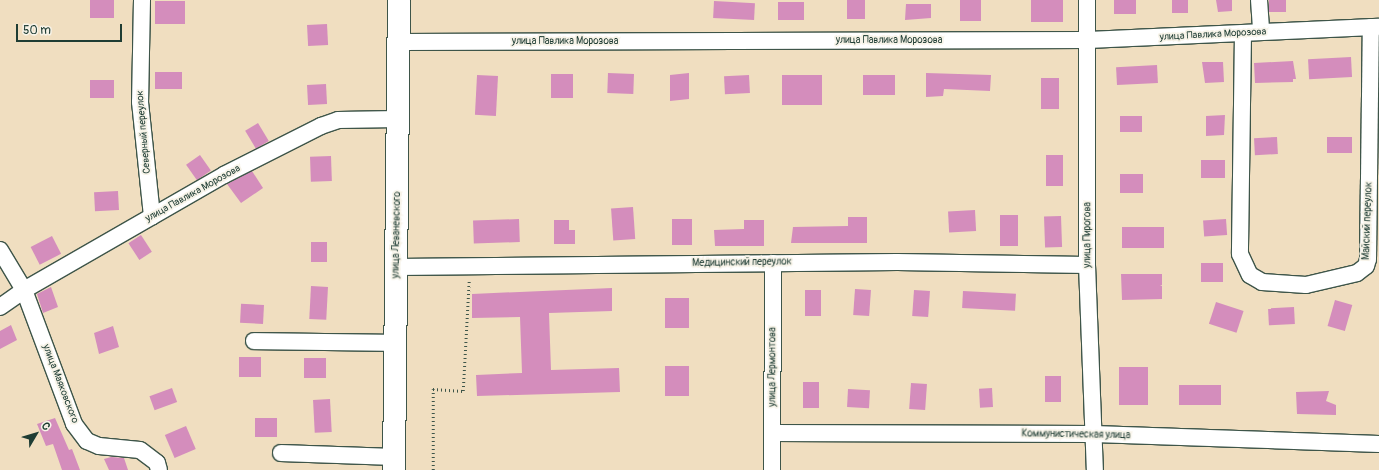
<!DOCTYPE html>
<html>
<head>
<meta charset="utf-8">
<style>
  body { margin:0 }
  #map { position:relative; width:1379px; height:470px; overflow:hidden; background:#f0dec0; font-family:Pangolin,sans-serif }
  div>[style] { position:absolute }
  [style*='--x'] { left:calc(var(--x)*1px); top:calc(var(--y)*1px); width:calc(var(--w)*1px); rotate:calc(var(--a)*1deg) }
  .building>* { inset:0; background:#d48dbc; transform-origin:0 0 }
  .path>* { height:2.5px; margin-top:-1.25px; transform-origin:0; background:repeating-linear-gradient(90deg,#3e5549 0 1px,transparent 0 4px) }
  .roads { filter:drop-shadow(1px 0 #3e5549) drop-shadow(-1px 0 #3e5549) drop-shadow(0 1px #3e5549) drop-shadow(0 -1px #3e5549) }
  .street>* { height:16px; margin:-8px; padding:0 8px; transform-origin:8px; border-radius:8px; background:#fff }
  .secondary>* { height:22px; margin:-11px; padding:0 11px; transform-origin:11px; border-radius:11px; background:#fff }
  span { translate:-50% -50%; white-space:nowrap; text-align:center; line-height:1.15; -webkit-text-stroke:3.5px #f7f3e8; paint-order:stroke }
  .street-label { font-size:10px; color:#1f3d34 }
  .north { position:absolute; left:16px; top:414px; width:40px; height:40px; -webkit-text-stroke:3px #f7f3e8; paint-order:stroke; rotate:52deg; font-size:11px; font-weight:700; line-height:16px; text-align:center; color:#1f3d34 }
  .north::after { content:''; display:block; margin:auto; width:14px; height:18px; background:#1f3d34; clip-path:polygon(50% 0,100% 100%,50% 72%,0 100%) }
  .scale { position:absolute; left:16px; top:24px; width:106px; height:18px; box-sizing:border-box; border:2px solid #1f3d34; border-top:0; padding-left:5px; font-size:12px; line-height:14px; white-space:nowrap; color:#1f3d34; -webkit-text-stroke:3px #f7f3e8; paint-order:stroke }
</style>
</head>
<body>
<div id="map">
  <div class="building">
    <div style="left:90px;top:0;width:24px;height:18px"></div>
    <div style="left:847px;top:0;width:18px;height:19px"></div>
    <div style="left:960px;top:0;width:21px;height:21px"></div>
    <div style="left:1031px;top:0;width:32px;height:22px"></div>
    <div style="left:1114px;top:0;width:22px;height:14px"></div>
    <div style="left:1172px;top:0;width:16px;height:13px"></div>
    <div style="clip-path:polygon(1216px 0,1232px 0,1232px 11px,1218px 12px)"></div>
    <div style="left:1269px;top:0;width:17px;height:12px"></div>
    <div style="left:155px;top:1px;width:30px;height:23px"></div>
    <div style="left:714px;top:1px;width:41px;height:17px;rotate:3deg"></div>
    <div style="left:778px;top:2px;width:26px;height:18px"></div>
    <div style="clip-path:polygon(906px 4px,931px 4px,931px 18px,905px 20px)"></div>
    <div style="left:327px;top:24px;width:21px;height:20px;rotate:87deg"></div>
    <div style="left:1351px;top:57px;width:20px;height:43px;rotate:87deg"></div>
    <div style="clip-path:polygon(1293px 61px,1296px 79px,1293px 79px,1293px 82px,1255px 83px,1254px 63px)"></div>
    <div style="clip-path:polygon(1202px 62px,1223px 62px,1224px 82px,1205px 83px)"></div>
    <div style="left:1157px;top:65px;width:18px;height:41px;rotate:87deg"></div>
    <div style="left:182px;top:72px;width:17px;height:27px;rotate:90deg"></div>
    <div style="left:608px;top:73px;width:26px;height:20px;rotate:2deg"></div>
    <div style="clip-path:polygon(689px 73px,689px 99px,670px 101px,670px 75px)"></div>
    <div style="clip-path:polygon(926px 73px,991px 75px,990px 91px,944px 89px,943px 96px,926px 97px)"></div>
    <div style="left:573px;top:74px;width:24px;height:22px;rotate:90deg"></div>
    <div style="left:749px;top:75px;width:18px;height:25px;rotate:87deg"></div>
    <div style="left:782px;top:75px;width:40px;height:30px"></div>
    <div style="left:863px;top:75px;width:32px;height:20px"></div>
    <div style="left:498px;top:76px;width:40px;height:21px;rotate:93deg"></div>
    <div style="left:1041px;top:78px;width:18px;height:31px"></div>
    <div style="left:114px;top:80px;width:18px;height:24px;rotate:90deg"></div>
    <div style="left:326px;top:84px;width:20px;height:19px;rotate:87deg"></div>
    <div style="clip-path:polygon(1225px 115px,1224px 135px,1206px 136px,1206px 116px)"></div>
    <div style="left:1120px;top:116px;width:22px;height:16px"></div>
    <div style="left:258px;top:123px;width:21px;height:15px;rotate:59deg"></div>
    <div style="left:1277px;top:137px;width:17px;height:23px;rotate:87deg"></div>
    <div style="left:1352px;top:137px;width:16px;height:25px;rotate:90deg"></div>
    <div style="left:200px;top:155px;width:19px;height:17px;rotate:55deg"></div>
    <div style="left:1046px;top:155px;width:17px;height:31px"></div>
    <div style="left:331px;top:156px;width:25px;height:21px;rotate:88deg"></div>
    <div style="left:1201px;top:160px;width:24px;height:18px"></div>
    <div style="clip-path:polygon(252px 171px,263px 188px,241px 203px,227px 184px)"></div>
    <div style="left:1120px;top:174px;width:23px;height:19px"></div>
    <div style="left:118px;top:191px;width:19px;height:24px;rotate:87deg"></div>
    <div style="left:633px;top:207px;width:32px;height:22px;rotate:86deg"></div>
    <div style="left:975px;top:210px;width:21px;height:27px;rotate:87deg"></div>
    <div style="left:1000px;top:215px;width:18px;height:31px"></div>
    <div style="left:1061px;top:216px;width:31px;height:17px;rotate:88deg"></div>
    <div style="clip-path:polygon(848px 217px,867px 217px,867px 243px,791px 243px,793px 227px,848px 226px)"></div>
    <div style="left:519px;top:219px;width:23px;height:46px;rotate:88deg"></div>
    <div style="left:672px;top:219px;width:20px;height:26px"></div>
    <div style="left:1226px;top:219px;width:16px;height:23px;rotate:86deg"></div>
    <div style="clip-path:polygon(554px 220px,569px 220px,569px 230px,575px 230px,575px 244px,554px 244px)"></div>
    <div style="clip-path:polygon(744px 220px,764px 220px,764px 246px,715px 246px,714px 230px,744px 229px)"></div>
    <div style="left:1122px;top:227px;width:42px;height:21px"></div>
    <div style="left:141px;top:235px;width:20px;height:15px;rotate:57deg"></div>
    <div style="left:52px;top:236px;width:20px;height:24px;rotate:63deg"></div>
    <div style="left:311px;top:242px;width:16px;height:20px"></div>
    <div style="left:1201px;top:263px;width:22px;height:19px"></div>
    <div style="clip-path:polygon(1121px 274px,1162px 274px,1162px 285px,1160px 285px,1162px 286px,1162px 299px,1122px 300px)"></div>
    <div style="left:311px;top:286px;width:17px;height:33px;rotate:3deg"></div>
    <div style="clip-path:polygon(51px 287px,58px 307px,43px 313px,37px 294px)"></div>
    <div style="clip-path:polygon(612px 288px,612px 311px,549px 313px,551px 370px,619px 368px,620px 392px,477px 396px,476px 375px,522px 373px,520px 317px,472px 318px,472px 294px)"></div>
    <div style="left:855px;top:289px;width:16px;height:26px;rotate:4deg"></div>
    <div style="left:805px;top:290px;width:16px;height:26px"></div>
    <div style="left:914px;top:290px;width:16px;height:26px;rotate:4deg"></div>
    <div style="left:963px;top:291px;width:53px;height:17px;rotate:3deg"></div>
    <div style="left:665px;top:298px;width:24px;height:30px"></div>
    <div style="left:1335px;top:300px;width:18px;height:27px;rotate:16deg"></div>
    <div style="left:1216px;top:302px;width:29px;height:23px;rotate:18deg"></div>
    <div style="left:264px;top:305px;width:19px;height:23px;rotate:93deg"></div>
    <div style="left:1294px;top:307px;width:17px;height:26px;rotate:87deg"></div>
    <div style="clip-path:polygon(11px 325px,17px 340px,0 349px,0 331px)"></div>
    <div style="clip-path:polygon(113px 326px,119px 347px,99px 354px,94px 333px)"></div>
    <div style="left:261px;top:357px;width:20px;height:22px;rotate:90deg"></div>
    <div style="left:304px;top:358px;width:22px;height:20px"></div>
    <div style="left:665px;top:366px;width:24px;height:30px"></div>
    <div style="left:1148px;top:367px;width:38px;height:29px;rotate:90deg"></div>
    <div style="left:1045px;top:376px;width:16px;height:26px"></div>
    <div style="left:803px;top:382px;width:16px;height:26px"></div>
    <div style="left:911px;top:383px;width:16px;height:26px;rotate:4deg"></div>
    <div style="left:1221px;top:385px;width:20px;height:42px;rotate:90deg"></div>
    <div style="left:172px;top:388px;width:15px;height:24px;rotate:70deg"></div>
    <div style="left:992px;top:388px;width:19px;height:13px;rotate:87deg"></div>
    <div style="left:848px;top:389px;width:22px;height:18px;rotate:3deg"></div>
    <div style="clip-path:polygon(1329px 391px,1326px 401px,1336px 405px,1336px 415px,1297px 414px,1296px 392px)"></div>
    <div style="left:330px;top:399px;width:33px;height:17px;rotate:87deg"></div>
    <div style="clip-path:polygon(55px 418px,69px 450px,72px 449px,80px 470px,62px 470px,53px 444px,46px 446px,37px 424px)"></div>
    <div style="left:277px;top:418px;width:19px;height:22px;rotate:90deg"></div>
    <div style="left:186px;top:426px;width:25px;height:23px;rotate:67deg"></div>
    <div style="clip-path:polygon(111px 457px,124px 458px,128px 470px,109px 470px,104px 459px)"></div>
  </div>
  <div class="path">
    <div style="--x:433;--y:470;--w:81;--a:-90"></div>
    <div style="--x:433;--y:389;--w:30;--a:4"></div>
    <div style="--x:463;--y:391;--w:111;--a:-86.9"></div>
  </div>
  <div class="roads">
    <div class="street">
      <div style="--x:142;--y:0;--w:102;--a:91.1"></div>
      <div style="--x:140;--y:102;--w:115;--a:84"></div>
      <div style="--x:1087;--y:0;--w:265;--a:90"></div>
      <div style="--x:1087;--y:265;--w:205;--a:87.8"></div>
      <div style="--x:1259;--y:0;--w:32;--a:86"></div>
      <div style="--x:1243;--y:33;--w:221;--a:90.8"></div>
      <div style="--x:1240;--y:254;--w:23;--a:65"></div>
      <div style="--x:1250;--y:275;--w:14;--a:30"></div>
      <div style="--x:1262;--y:282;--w:44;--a:3.9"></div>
      <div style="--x:1306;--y:285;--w:52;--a:-13.2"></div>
      <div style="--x:1357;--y:273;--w:11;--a:-38"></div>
      <div style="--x:1366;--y:266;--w:7;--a:-74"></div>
      <div style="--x:1368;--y:259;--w:232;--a:-89.3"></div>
      <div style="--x:399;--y:42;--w:689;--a:-0.17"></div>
      <div style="--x:1088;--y:40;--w:291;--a:-2.6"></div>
      <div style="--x:0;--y:250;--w:47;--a:59"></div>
      <div style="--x:24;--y:290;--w:143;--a:69.5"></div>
      <div style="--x:74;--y:424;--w:21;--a:53"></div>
      <div style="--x:87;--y:441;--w:13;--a:23"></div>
      <div style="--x:99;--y:446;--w:41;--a:5.6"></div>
      <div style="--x:140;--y:450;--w:21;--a:37"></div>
      <div style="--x:157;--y:463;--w:7;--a:74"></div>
      <div style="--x:396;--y:267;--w:501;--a:-0.57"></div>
      <div style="--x:897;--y:262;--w:190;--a:0.9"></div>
      <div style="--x:0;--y:307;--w:29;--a:-35"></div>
      <div style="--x:24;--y:290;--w:231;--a:-29.9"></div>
      <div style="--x:224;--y:175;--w:109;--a:-26.8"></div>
      <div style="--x:321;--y:126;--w:18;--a:-19"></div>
      <div style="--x:338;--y:120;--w:60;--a:-1"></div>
      <div style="--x:254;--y:341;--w:141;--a:0.8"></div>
      <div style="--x:772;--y:433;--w:322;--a:0.2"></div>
      <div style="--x:1094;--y:434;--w:285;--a:2"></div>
      <div style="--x:281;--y:453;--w:113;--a:2"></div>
      <div style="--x:772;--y:470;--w:207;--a:-89.7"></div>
    </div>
    <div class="secondary">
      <div style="--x:394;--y:470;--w:470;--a:-89.4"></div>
    </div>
  </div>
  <div class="street-label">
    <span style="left:1213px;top:35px;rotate:-3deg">улица Павлика Морозова</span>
    <span style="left:889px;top:41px">улица Павлика Морозова</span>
    <span style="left:565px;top:42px">улица Павлика Морозова</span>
    <span style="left:144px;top:132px;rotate:-95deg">Северный переулок</span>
    <span style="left:193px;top:194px;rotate:-29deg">улица Павлика Морозова</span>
    <span style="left:1368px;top:221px;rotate:-88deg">Майский переулок</span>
    <span style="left:397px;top:235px;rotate:-89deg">улица Леваневского</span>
    <span style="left:1088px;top:235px;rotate:-90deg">улица Пирогова</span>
    <span style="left:742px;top:263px;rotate:-1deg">Медицинский переулок</span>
    <span style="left:773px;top:367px;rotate:-90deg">улица Лермонтова</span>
    <span style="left:60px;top:384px;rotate:69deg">улица Маяковского</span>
    <span style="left:1076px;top:435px;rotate:1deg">Коммунистическая улица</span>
  </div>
  <div class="north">С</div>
  <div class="scale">50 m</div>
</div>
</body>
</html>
